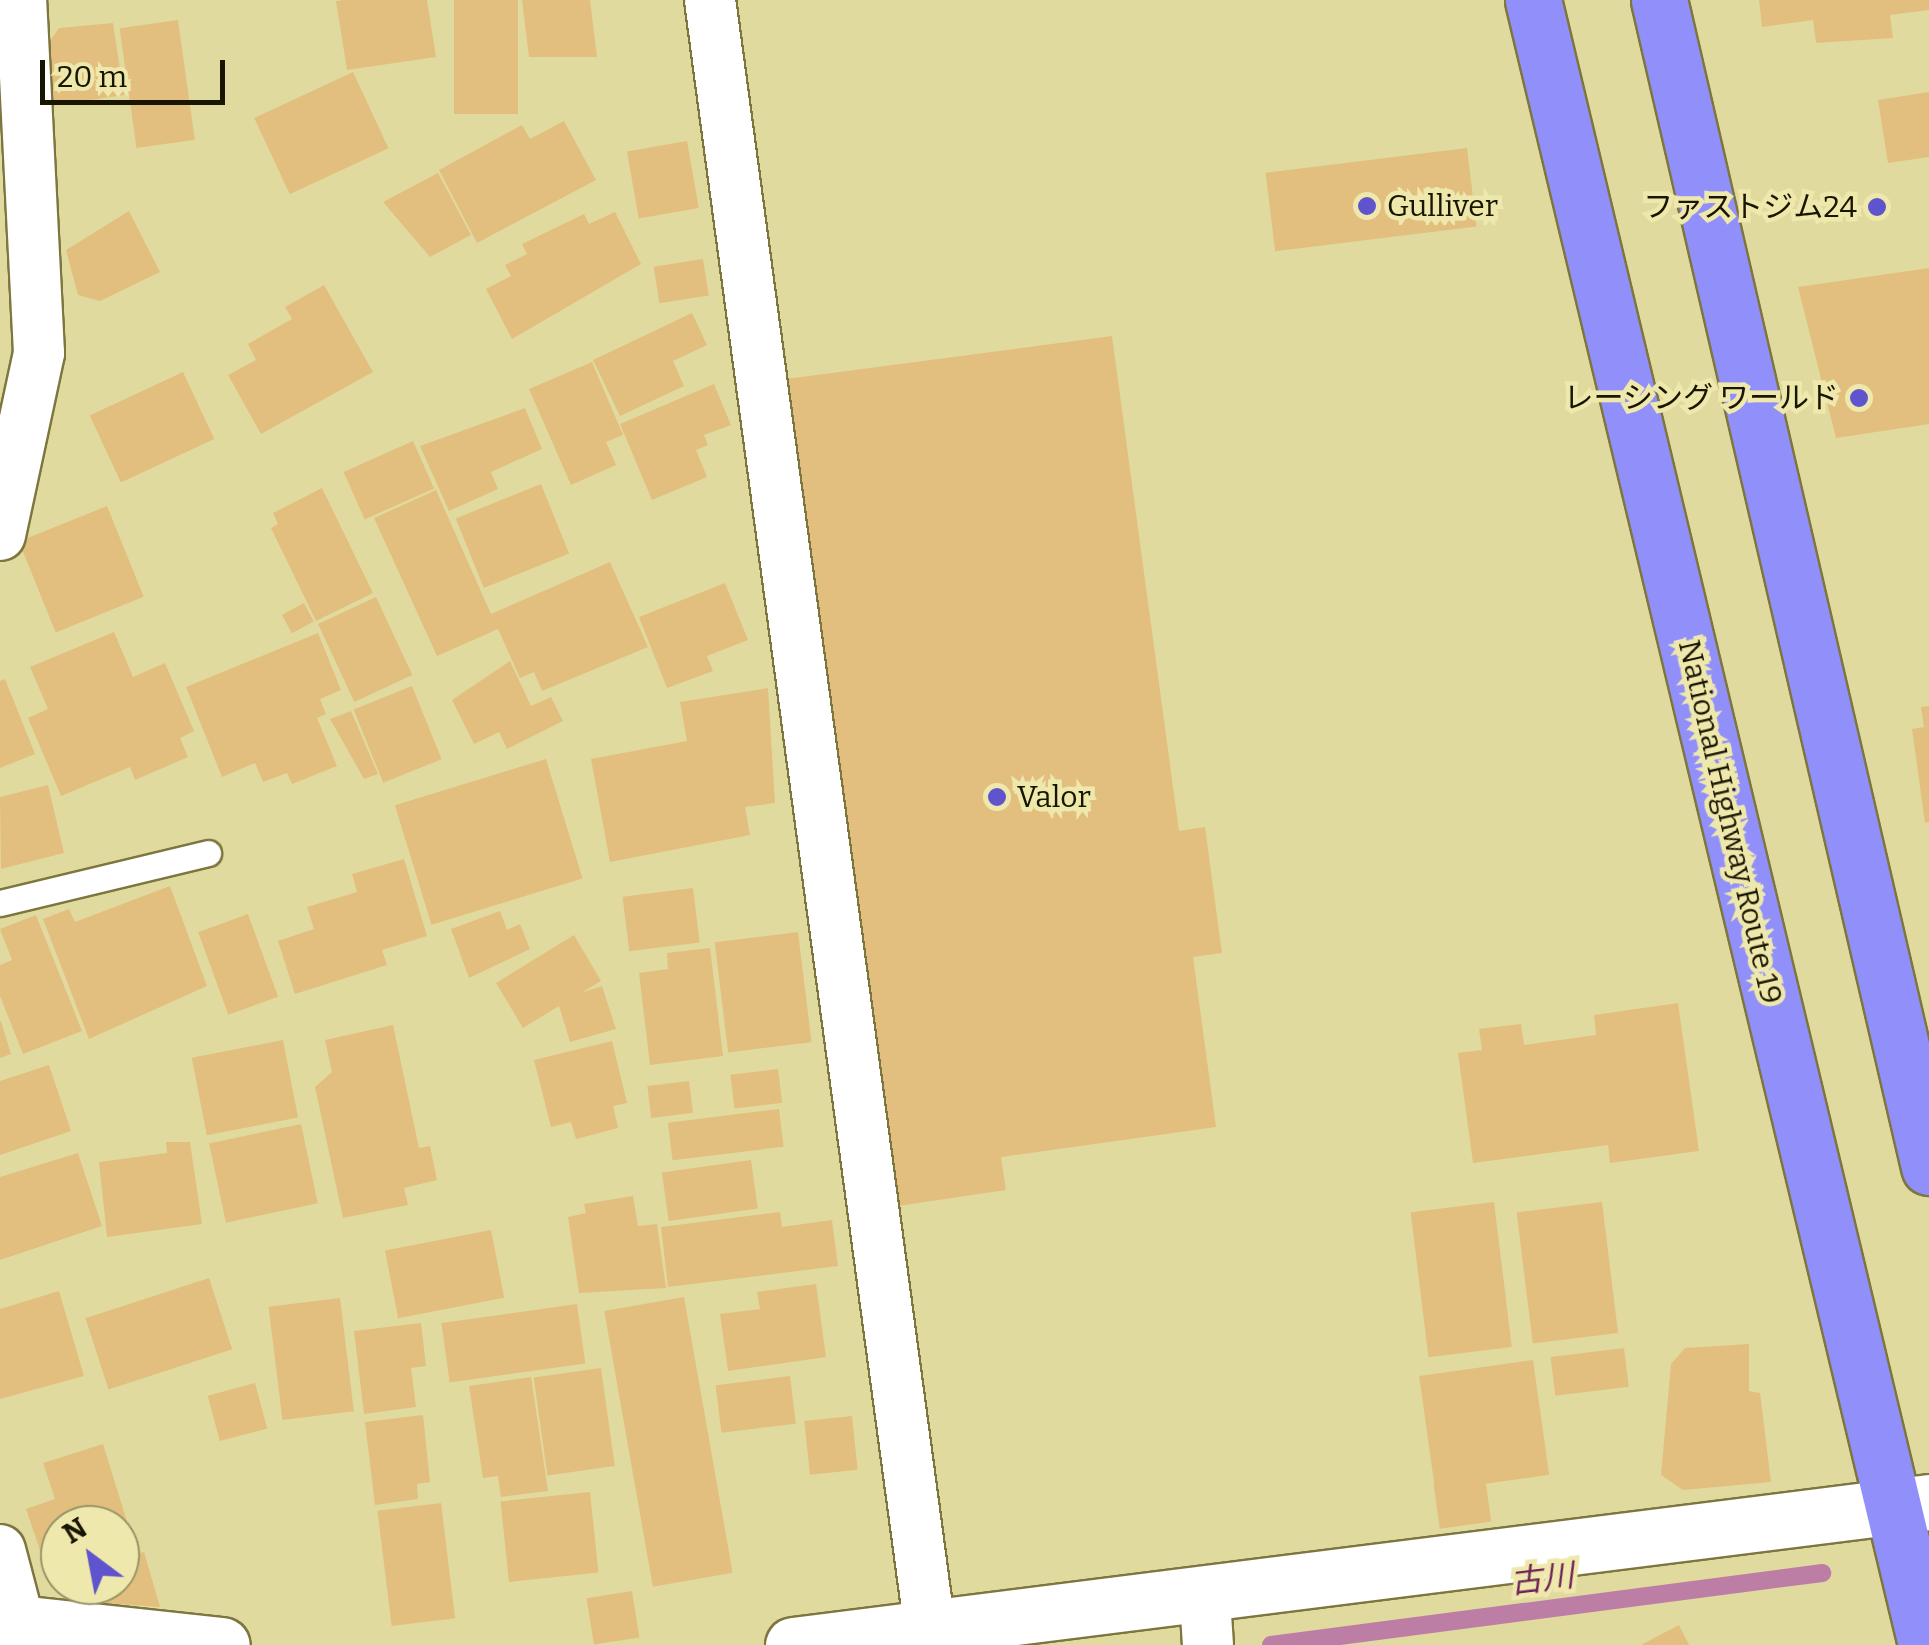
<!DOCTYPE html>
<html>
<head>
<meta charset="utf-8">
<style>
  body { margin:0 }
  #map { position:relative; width:1929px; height:1645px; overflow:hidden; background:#e1da9f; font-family:Bitter,"Noto Sans JP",serif }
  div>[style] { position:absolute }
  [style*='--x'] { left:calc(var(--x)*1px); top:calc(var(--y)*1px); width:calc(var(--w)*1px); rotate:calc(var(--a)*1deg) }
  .stream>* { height:18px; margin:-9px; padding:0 9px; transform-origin:9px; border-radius:9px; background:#bd7ea5 }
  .building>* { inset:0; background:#e2bf7e; transform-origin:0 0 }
  .roads { filter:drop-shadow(2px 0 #7d763e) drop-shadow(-2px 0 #7d763e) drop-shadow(0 2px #7d763e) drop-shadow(0 -2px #7d763e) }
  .lane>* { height:25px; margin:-12.5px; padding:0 12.5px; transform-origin:12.5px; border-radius:12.5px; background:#fff }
  .street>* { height:50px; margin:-25px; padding:0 25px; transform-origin:25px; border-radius:25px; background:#fff }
  .secondary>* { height:55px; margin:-27.5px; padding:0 27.5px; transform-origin:27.5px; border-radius:27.5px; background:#fff }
  .highway>* { height:55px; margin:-27.5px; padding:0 27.5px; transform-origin:27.5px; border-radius:27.5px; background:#9190fa }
  .dots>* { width:28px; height:28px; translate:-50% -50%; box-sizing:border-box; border:5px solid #eee8ac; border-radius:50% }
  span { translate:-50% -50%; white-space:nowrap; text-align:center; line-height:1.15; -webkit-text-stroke:9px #eee8ac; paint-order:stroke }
  .poi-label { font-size:30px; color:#181501 }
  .left { translate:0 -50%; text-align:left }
  .right { translate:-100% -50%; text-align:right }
  .street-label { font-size:30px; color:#181501 }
  .water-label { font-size:32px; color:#6e2356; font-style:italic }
  .north { position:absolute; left:40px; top:1505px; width:100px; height:100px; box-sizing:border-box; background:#eee8ac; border:2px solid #989468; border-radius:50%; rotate:328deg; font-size:28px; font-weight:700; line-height:40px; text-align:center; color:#181501 }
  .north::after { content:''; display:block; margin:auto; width:35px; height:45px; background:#5f54cd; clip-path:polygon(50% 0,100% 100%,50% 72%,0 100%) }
  .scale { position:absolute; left:40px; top:60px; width:185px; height:45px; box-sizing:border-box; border:5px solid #181501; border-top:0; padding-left:12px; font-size:30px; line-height:35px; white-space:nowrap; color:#181501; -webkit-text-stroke:8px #eee8ac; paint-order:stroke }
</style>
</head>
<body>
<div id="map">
  <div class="stream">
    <div style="--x:1271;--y:1645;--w:556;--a:-7.44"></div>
  </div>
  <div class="building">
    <div style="clip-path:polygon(344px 0,427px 0,436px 57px,347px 70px,336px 1px)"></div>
    <div style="left:454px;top:0;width:64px;height:114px"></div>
    <div style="clip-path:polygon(522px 0,590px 0,597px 57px,529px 57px)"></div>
    <div style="clip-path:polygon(1759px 0,1929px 0,1929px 10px,1890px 15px,1893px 38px,1816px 43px,1813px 20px,1762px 27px)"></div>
    <div style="left:178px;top:20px;width:121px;height:59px;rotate:82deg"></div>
    <div style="clip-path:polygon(113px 23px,124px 95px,51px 106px,43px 51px,59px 28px)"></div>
    <div style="left:353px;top:72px;width:84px;height:109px;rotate:65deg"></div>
    <div style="clip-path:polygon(1929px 92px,1929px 157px,1888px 163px,1878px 100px)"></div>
    <div style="clip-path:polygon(564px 121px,596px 180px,477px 243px,439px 170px,522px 125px,530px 139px)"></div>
    <div style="left:687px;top:141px;width:68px;height:61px;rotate:80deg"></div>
    <div style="left:1467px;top:148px;width:79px;height:203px;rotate:83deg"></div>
    <div style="clip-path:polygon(438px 173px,471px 235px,430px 257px,383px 202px)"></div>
    <div style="clip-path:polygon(129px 211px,160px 272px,100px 301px,78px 295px,66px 250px)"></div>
    <div style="clip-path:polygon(615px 212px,641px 264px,512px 339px,486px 289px,511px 276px,505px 265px,527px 254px,522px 244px,584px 214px,589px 224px)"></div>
    <div style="left:703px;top:259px;width:37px;height:50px;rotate:81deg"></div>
    <div style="clip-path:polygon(1929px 268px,1929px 424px,1836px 438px,1798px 287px)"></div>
    <div style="clip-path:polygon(324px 285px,373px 372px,261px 434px,228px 375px,256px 360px,248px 344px,292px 319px,285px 307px)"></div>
    <div style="clip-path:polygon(692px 313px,707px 345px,673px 361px,684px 386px,620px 416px,593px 360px)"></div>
    <div style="clip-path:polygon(1112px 336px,1179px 831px,1205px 827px,1222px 953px,1193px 957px,1216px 1127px,1001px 1157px,1006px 1190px,898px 1206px,786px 379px)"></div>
    <div style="clip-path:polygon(592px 362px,623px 435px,606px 442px,616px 465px,571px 485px,529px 389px)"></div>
    <div style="left:183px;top:372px;width:74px;height:103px;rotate:65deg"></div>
    <div style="clip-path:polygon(714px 384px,731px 425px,704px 435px,708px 445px,696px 450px,707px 477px,652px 500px,620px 424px)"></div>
    <div style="clip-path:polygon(525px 408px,542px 449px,491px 472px,498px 489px,449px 511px,420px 446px)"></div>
    <div style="left:413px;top:441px;width:52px;height:76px;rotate:66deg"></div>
    <div style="left:541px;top:484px;width:75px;height:92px;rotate:68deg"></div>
    <div style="clip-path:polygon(322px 488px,373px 593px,316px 621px,271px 528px,278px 524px,273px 513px)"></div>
    <div style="clip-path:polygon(436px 490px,491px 614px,610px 562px,648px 647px,542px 691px,534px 672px,520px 678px,498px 629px,437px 656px,374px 518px)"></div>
    <div style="left:107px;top:506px;width:98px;height:95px;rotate:68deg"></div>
    <div style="clip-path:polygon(725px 583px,748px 640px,707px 656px,713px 671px,667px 688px,639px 617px)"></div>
    <div style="left:376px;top:597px;width:86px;height:64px;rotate:65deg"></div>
    <div style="left:304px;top:603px;width:21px;height:25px;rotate:62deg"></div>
    <div style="clip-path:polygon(114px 632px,133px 677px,165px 663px,194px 731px,180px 738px,188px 757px,135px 780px,130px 767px,61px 796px,28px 718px,48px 709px,30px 667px)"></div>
    <div style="clip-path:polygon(318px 633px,341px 690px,320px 699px,326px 714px,317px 718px,337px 766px,292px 784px,287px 773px,263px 782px,255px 763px,222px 777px,186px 687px)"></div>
    <div style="clip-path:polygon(510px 661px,531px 706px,551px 697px,563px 721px,507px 749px,499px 732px,474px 744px,452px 700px)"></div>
    <div style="clip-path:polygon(5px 679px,35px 754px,0 768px,0 681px)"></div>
    <div style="left:412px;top:686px;width:79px;height:63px;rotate:68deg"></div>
    <div style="clip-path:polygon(768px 688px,775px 803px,745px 807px,750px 835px,610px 862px,591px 759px,687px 741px,680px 702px)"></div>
    <div style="clip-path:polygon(1929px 706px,1929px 822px,1925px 823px,1912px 729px,1924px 727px,1921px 707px)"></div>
    <div style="clip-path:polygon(351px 711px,378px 774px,364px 779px,330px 719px)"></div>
    <div style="left:546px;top:759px;width:125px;height:158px;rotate:73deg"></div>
    <div style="clip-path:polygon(48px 785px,64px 853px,1px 869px,0 797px)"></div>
    <div style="clip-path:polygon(404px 859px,427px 936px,382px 950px,387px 965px,295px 994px,278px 941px,314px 929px,307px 907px,357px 892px,352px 874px)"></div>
    <div style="clip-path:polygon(170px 886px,207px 986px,89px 1039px,43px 919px,69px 909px,75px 922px)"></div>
    <div style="left:693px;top:888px;width:55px;height:71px;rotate:83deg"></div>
    <div style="clip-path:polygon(500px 911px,507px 930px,520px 924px,530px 949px,469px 978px,451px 929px)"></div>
    <div style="left:248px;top:914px;width:88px;height:53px;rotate:70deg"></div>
    <div style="clip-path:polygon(36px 915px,82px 1031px,23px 1054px,0 996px,0 965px,12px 960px,0 929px)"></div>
    <div style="left:798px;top:932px;width:111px;height:84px;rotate:83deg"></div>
    <div style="clip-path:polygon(574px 935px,601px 981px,581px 993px,602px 986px,616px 1029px,570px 1042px,559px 1006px,523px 1028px,496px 983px)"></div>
    <div style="clip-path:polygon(710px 948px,723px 1056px,650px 1065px,639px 973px,668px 969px,667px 953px)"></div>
    <div style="clip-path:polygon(1678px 1003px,1699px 1151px,1610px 1163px,1608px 1145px,1473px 1163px,1458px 1053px,1482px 1050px,1479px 1029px,1521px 1024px,1524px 1045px,1596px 1035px,1594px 1015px)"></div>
    <div style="clip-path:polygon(1px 1021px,11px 1054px,0 1058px,0 1022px)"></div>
    <div style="clip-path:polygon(393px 1025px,419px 1148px,430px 1146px,437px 1180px,404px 1188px,408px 1205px,343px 1218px,315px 1087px,332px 1072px,325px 1040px)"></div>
    <div style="left:283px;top:1040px;width:79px;height:93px;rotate:79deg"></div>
    <div style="clip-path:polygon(612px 1041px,627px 1103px,613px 1106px,618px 1128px,576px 1139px,571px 1122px,551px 1127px,534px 1060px)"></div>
    <div style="clip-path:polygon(49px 1065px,71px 1131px,0 1155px,0 1081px)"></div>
    <div style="left:778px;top:1069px;width:34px;height:48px;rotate:83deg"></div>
    <div style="left:689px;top:1081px;width:32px;height:42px;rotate:83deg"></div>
    <div style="left:779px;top:1109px;width:38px;height:112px;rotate:83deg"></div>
    <div style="left:301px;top:1124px;width:81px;height:94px;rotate:78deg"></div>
    <div style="clip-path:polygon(166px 1142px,190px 1142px,202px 1224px,107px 1237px,99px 1162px,167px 1153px)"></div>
    <div style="clip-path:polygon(78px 1153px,102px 1226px,0 1260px,0 1177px)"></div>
    <div style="left:751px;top:1160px;width:49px;height:90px;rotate:82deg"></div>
    <div style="clip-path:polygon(633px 1196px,638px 1226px,657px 1224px,666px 1288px,579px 1293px,568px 1217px,586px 1213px,584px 1204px)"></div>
    <div style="left:1494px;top:1202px;width:146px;height:84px;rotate:83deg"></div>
    <div style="left:1602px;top:1202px;width:132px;height:86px;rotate:83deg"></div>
    <div style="clip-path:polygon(780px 1212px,782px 1227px,832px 1220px,838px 1266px,668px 1287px,661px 1227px)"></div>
    <div style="left:491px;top:1230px;width:69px;height:108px;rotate:79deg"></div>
    <div style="left:209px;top:1278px;width:75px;height:130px;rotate:72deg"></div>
    <div style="clip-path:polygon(816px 1284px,826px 1357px,728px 1371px,720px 1314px,760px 1309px,757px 1292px)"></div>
    <div style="clip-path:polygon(59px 1291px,84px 1376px,0 1399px,0 1309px)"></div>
    <div style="left:684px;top:1297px;width:280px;height:81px;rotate:80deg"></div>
    <div style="left:340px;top:1298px;width:114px;height:72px;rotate:83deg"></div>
    <div style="left:577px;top:1304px;width:60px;height:137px;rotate:82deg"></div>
    <div style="clip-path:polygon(421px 1323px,426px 1366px,411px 1368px,416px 1407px,364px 1414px,354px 1331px)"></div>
    <div style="clip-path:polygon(1749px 1344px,1749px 1391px,1760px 1393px,1771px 1482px,1683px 1490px,1661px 1475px,1671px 1364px,1685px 1348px)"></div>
    <div style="left:1624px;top:1348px;width:39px;height:74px;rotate:83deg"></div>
    <div style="left:1533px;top:1360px;width:116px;height:115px;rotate:82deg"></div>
    <div style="left:601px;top:1368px;width:99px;height:68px;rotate:82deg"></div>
    <div style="left:790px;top:1376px;width:48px;height:75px;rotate:83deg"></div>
    <div style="clip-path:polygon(531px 1377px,548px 1491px,501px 1497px,498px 1476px,483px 1478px,469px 1386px)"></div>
    <div style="left:255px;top:1383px;width:47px;height:49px;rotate:75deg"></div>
    <div style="clip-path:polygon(423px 1415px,430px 1482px,417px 1484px,418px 1499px,375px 1505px,365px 1422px)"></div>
    <div style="left:852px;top:1416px;width:54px;height:48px;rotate:84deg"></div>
    <div style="clip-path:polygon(103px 1444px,129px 1528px,60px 1525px,60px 1550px,42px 1556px,26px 1509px,55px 1499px,43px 1463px)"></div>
    <div style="left:1485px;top:1477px;width:45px;height:52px;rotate:82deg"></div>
    <div style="left:590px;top:1492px;width:81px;height:90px;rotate:84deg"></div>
    <div style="left:441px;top:1503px;width:116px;height:64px;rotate:83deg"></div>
    <div style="clip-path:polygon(144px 1552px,160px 1607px,90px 1602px,85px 1585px,120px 1585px,120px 1558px)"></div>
    <div style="left:632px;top:1591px;width:47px;height:46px;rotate:81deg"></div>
    <div style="clip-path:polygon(1679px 1625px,1689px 1645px,1641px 1645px)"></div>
  </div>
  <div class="roads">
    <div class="lane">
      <div style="--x:0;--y:903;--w:214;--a:-13.5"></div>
    </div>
    <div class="street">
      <div style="--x:710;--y:0;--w:1645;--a:82.31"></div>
      <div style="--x:0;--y:535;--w:186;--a:-77.9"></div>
      <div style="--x:39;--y:353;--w:353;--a:-92.9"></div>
      <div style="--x:0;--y:1550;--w:98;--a:75.3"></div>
      <div style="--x:1205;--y:1599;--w:46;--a:86.3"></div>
    </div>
    <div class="secondary">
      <div style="--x:0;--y:1621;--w:223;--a:6.2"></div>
      <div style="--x:793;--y:1645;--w:1145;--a:-7.17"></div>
    </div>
    <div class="highway">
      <div style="--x:1533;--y:0;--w:1691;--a:76.56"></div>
      <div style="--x:1659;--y:0;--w:1198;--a:76.97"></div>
    </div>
  </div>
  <div class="dots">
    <div style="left:1367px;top:206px;background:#5f54cd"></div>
    <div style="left:1877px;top:207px;background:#5f54cd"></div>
    <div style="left:1859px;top:398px;background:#5f54cd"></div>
    <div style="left:997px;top:797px;background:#5f54cd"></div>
  </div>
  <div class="poi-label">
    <span class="left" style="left:1387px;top:206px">Gulliver</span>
    <span class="right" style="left:1857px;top:207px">ファストジム24</span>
    <span class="right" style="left:1839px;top:398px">レーシング ワールド</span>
    <span class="left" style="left:1017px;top:797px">Valor</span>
  </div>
  <div class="street-label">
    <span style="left:1730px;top:822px;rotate:77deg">National Highway Route 19</span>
  </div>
  <div class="water-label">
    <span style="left:1542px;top:1579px;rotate:-7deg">古川</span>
  </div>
  <div class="north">N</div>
  <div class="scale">20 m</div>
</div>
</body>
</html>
